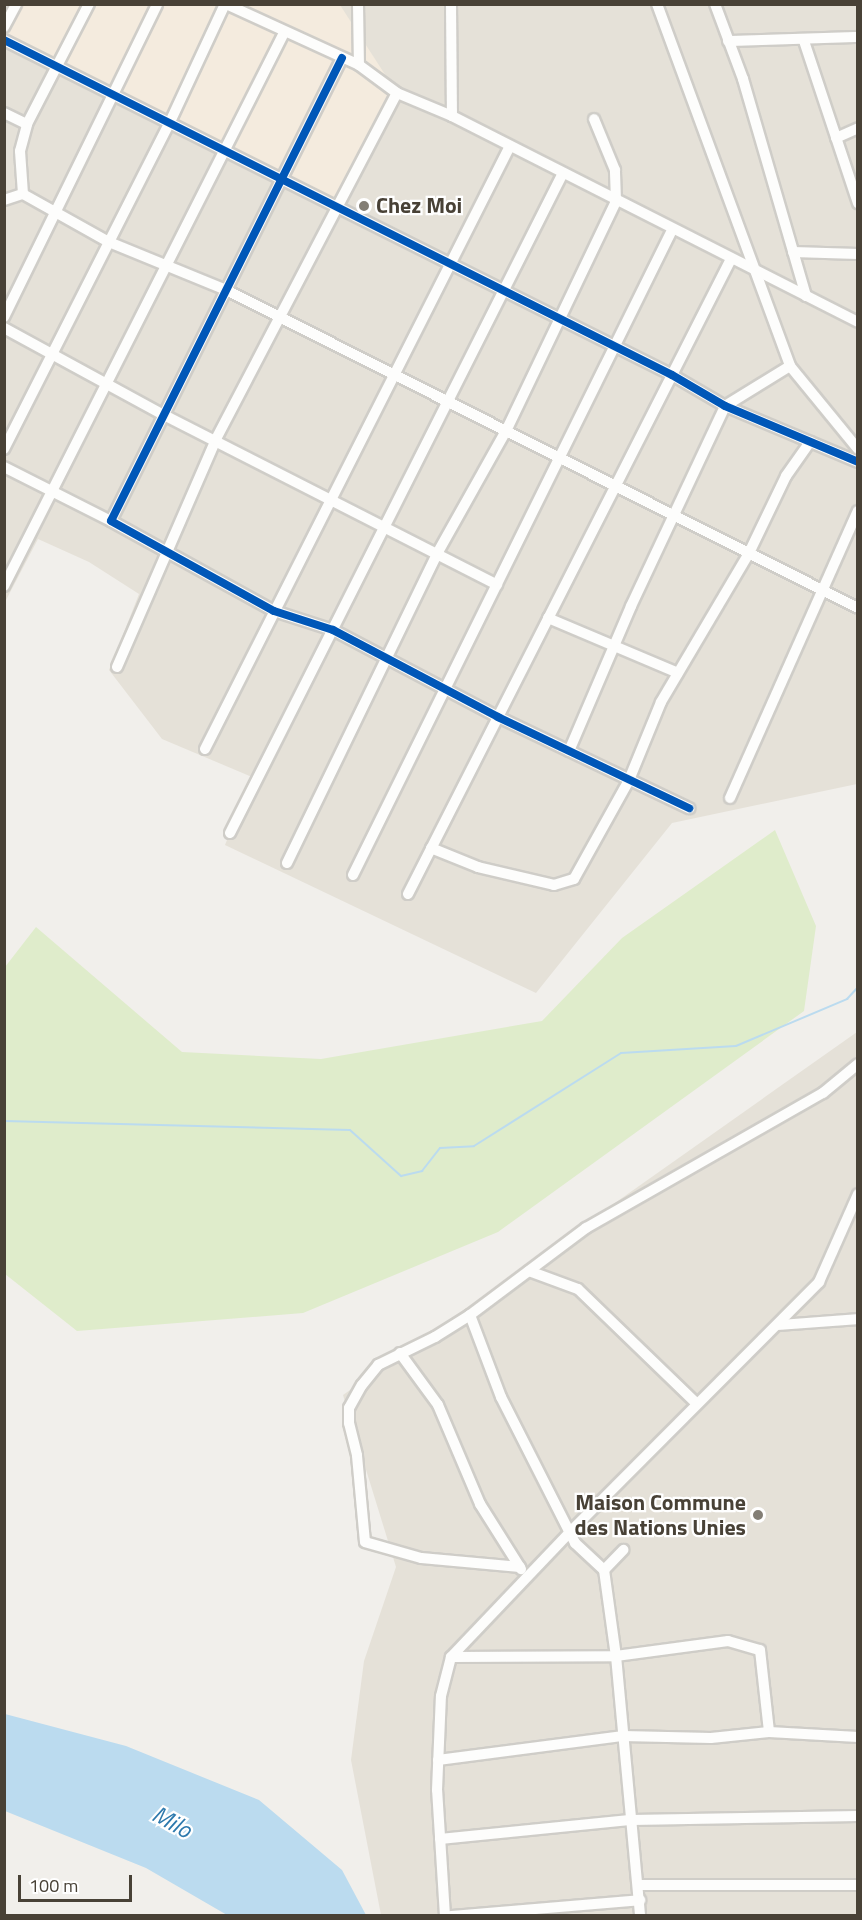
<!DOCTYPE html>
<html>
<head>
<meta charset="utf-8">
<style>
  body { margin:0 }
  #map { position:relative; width:862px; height:1920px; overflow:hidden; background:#f1efeb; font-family:"Titillium Web",sans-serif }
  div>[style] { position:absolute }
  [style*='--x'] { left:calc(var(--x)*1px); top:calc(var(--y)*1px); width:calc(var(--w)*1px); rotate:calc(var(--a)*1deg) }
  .residential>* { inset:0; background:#e5e1d8 }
  .commercial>* { inset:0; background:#f4ebde }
  .green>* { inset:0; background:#dfeccb }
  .water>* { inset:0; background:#bbdbef }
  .stream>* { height:2px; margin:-1px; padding:0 1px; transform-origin:1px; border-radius:1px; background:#bbdbef }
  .roads { filter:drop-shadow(2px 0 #cfcdc8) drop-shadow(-2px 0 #cfcdc8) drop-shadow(0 2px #cfcdc8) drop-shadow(0 -2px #cfcdc8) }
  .minor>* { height:10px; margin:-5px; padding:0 5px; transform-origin:5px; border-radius:5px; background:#fdfdfc }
  .cycleway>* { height:8px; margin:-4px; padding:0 4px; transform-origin:4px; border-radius:4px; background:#0057b8 }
  .dots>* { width:16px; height:16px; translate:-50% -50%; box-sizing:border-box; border:3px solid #fff; border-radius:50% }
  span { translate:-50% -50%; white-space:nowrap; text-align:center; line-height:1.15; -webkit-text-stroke:4.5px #fff; paint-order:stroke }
  .poi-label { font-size:22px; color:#484136; font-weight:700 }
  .left { translate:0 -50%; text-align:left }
  .right { translate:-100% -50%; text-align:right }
  .water-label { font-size:24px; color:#2d79ad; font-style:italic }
  .frame { position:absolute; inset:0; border:6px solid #484136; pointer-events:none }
  .scale { position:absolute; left:18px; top:1875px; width:114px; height:27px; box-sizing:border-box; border:3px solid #484136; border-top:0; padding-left:8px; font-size:18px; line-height:21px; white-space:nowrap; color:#484136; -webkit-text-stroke:4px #fff; paint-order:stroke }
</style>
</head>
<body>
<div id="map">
  <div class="residential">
    <div style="clip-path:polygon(5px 5px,857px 5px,857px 784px,672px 823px,536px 993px,225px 845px,252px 777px,162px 739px,109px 670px,139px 594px,89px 562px,38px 539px,5px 602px)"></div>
    <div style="clip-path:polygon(857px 1032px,857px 1915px,381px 1915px,351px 1760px,364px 1661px,396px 1567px,343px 1395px)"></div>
  </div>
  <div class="commercial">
    <div style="clip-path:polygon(4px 5px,340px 5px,397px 93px,337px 205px,5px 36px)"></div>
  </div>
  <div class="green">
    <div style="clip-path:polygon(775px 830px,816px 926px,804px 1011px,498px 1232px,303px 1313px,77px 1331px,5px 1274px,5px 967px,36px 927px,182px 1052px,321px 1059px,542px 1021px,622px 938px)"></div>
  </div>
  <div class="water">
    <div style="clip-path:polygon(5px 1714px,126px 1746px,259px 1800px,342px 1870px,366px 1915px,227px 1915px,146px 1868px,5px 1811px)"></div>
  </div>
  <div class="stream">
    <div style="--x:4;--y:1121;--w:346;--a:1.5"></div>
    <div style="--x:350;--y:1130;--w:69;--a:42"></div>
    <div style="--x:401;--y:1176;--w:22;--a:-13"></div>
    <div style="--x:422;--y:1171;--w:29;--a:-52"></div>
    <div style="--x:440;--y:1148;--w:34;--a:-3"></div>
    <div style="--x:474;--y:1146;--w:174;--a:-32.3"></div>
    <div style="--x:621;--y:1053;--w:115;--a:-3.5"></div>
    <div style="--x:736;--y:1046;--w:121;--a:-22.9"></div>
    <div style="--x:847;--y:999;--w:16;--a:-47"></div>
  </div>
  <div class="roads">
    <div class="minor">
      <div style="--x:226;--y:4;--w:146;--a:24.6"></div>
      <div style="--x:359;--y:65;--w:47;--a:36.4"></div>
      <div style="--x:397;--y:93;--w:60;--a:22.7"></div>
      <div style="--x:452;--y:116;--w:455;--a:26.9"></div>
      <div style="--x:358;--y:4;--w:61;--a:89.1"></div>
      <div style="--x:451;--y:4;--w:112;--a:89.5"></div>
      <div style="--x:657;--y:4;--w:386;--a:69.8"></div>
      <div style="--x:790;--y:366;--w:107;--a:50.7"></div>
      <div style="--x:715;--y:4;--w:80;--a:69.5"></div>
      <div style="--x:743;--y:79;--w:226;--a:73.8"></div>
      <div style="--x:4;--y:27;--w:26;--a:-62"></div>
      <div style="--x:4;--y:40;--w:747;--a:26.63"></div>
      <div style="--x:672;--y:375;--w:61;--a:30.3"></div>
      <div style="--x:725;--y:406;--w:144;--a:22.8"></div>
      <div style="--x:728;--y:41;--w:130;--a:-1.8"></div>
      <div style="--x:804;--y:41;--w:171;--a:71.6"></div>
      <div style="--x:342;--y:58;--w:517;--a:116.52"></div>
      <div style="--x:111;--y:521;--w:186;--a:28.9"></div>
      <div style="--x:274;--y:611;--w:62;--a:17.9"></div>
      <div style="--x:333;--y:630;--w:187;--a:27.8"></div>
      <div style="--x:498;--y:717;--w:212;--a:25.5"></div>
      <div style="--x:4;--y:113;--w:25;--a:26"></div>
      <div style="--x:836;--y:138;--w:24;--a:-24"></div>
      <div style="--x:23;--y:194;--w:43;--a:-94"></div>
      <div style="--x:20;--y:151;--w:28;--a:-75"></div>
      <div style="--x:27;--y:124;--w:135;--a:-62.7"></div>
      <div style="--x:4;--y:200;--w:20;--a:-18"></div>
      <div style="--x:23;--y:194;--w:98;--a:29.2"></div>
      <div style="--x:109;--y:242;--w:126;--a:22.3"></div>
      <div style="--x:226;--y:290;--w:707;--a:26.71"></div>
      <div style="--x:793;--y:252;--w:65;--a:1.8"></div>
      <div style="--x:4;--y:317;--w:348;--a:-63.9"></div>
      <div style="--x:4;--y:328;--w:180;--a:28.6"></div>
      <div style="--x:162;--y:414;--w:376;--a:27"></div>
      <div style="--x:4;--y:449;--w:367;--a:-63.1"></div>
      <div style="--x:170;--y:122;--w:130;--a:-65"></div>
      <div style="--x:4;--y:467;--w:120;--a:26.8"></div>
      <div style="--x:4;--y:586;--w:620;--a:-63.15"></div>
      <div style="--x:548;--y:618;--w:141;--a:22.9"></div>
      <div style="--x:117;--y:667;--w:249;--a:-66.5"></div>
      <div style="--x:216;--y:439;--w:390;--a:-62.4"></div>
      <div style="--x:205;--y:749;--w:674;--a:-63.17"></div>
      <div style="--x:569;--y:751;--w:158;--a:-66.8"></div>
      <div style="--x:631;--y:606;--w:221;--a:-64.8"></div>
      <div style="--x:725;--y:406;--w:76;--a:-31.6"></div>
      <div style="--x:730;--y:798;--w:314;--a:-66"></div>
      <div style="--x:230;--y:833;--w:737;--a:-63.23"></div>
      <div style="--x:431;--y:848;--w:51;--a:22"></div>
      <div style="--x:478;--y:867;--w:78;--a:13.3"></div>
      <div style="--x:554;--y:885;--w:21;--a:-17"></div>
      <div style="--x:574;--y:879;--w:113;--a:-60.9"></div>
      <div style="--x:629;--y:780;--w:84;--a:-67.7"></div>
      <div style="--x:661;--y:702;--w:173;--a:-59.4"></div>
      <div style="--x:749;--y:553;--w:85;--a:-64.3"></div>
      <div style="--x:786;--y:476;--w:42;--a:-54.8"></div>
      <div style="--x:287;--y:863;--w:346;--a:-64.1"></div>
      <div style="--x:438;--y:552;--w:139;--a:-60.7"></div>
      <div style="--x:506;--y:431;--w:255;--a:-64.4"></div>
      <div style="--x:616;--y:201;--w:31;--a:-92"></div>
      <div style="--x:615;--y:170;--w:55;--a:-112.4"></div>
      <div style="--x:353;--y:875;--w:720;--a:-63.68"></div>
      <div style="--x:408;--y:894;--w:712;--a:-63.04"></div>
      <div style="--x:529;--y:1271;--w:52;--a:20.2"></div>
      <div style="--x:578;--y:1289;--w:165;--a:44"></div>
      <div style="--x:470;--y:1315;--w:88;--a:69.3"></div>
      <div style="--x:501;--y:1397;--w:164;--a:63.1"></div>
      <div style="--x:575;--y:1543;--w:40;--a:43"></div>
      <div style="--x:604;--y:1570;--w:87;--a:82.1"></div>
      <div style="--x:616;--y:1656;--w:261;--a:84.7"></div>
      <div style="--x:779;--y:1325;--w:79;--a:-4.3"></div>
      <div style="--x:400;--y:1353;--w:64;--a:53.8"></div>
      <div style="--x:438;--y:1405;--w:108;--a:67"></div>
      <div style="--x:480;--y:1504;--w:77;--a:57.8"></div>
      <div style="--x:520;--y:1567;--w:99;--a:-174.8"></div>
      <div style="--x:421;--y:1558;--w:58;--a:-164.1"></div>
      <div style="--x:365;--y:1542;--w:87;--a:-95.3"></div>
      <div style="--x:357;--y:1455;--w:33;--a:-104"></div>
      <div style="--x:349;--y:1423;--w:15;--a:-90"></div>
      <div style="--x:349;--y:1408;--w:26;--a:-61"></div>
      <div style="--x:362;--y:1385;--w:26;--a:-51"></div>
      <div style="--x:378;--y:1365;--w:64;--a:-26.2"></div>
      <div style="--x:435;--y:1337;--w:41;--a:-32.2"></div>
      <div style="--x:470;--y:1315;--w:145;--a:-36.9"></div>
      <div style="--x:586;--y:1228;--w:273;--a:-29.7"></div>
      <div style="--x:823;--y:1093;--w:45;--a:-39.6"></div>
      <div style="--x:604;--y:1570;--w:28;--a:-46"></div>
      <div style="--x:451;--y:1657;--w:165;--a:-0.3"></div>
      <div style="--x:616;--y:1656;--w:113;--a:-7.6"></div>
      <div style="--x:728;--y:1641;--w:33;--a:16"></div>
      <div style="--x:760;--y:1650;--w:82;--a:83.7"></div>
      <div style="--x:438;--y:1760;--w:187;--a:-7.4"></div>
      <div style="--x:623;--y:1736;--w:88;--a:1.3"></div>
      <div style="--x:711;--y:1738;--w:58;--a:-5.9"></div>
      <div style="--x:769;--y:1732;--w:89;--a:3.2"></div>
      <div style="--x:440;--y:1839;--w:193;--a:-5.7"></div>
      <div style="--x:632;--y:1820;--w:226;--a:-1"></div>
      <div style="--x:638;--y:1885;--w:220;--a:0"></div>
      <div style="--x:445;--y:1916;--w:126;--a:-93.6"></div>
      <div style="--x:437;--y:1790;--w:94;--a:-87.6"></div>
      <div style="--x:441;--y:1696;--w:40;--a:-75.6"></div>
      <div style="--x:451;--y:1657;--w:173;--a:-46.4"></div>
      <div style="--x:570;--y:1532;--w:353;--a:-45.1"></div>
      <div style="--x:819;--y:1282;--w:96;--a:-66.1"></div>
      <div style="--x:451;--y:1916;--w:190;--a:-4.8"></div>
    </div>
  </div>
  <div class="cycleway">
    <div style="--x:4;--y:40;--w:747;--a:26.63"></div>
    <div style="--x:672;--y:375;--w:61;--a:30.3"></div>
    <div style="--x:725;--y:406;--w:144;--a:22.8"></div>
    <div style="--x:342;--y:58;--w:517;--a:116.52"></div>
    <div style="--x:111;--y:521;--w:186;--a:28.9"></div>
    <div style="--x:274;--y:611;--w:62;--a:17.9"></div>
    <div style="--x:333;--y:630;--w:187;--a:27.8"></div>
    <div style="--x:498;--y:717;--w:212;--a:25.5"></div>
  </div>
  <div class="dots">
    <div style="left:364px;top:206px;background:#837e75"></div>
    <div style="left:758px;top:1515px;background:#837e75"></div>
  </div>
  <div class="poi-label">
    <span class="left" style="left:376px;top:206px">Chez Moi</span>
    <span class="right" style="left:746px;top:1515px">Maison Commune<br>des Nations Unies</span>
  </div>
  <div class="water-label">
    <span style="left:172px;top:1822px;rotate:29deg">Milo</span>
  </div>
  <div class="frame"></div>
  <div class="scale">100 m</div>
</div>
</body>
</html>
